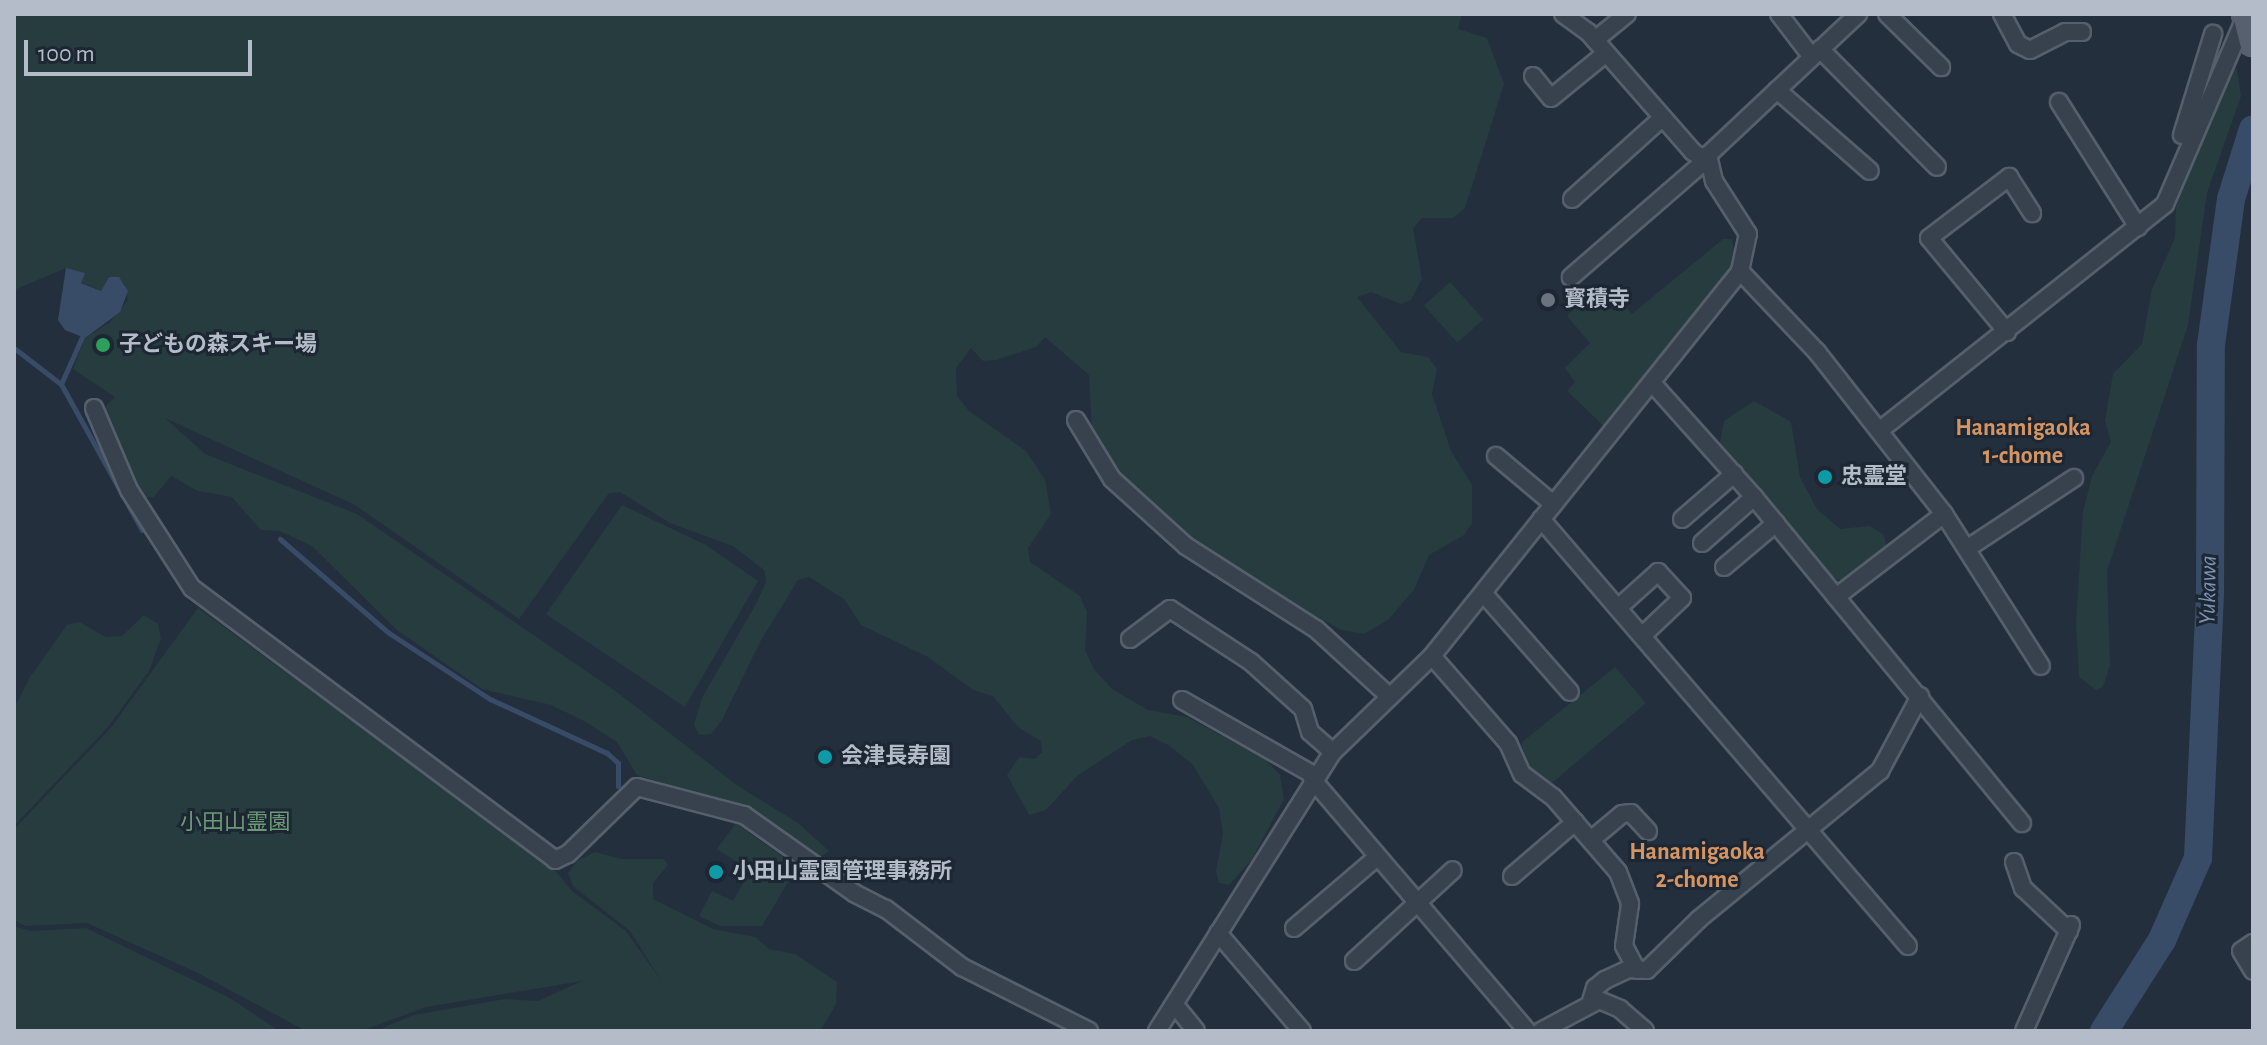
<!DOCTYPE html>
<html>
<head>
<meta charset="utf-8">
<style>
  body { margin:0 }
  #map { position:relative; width:2267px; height:1045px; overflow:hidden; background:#242f3e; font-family:"Alegreya Sans","Noto Sans JP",sans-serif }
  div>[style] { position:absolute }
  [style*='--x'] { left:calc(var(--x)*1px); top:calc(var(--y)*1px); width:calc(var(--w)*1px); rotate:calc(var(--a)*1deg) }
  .green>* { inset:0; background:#263c3f; transform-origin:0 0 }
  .water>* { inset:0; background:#394c67 }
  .stream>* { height:5px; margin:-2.5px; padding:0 2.5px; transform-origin:2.5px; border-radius:2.5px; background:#394c67 }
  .river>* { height:28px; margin:-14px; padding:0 14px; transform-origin:14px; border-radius:14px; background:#394c67 }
  .roads { filter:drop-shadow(2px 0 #565f6c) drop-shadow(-2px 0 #565f6c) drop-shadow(0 2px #565f6c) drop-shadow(0 -2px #565f6c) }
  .minor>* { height:16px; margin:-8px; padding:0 8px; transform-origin:8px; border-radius:8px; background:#38414e }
  .primary>* { height:26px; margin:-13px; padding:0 13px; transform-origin:13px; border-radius:13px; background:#56606e }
  .dots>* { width:22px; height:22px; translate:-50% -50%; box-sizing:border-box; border:4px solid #1d2633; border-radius:50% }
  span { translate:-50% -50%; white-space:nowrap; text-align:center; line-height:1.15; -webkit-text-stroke:6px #1d2633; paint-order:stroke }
  .poi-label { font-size:22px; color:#b4bcc9; font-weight:700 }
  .left { translate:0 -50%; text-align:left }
  .park-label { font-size:22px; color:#6b9a76 }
  .neighbourhood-label { font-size:24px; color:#d59563; font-weight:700 }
  .water-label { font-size:24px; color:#7c92b1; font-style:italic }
  .frame { position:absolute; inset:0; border:16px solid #b4bcc9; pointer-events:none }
  .scale { position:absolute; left:24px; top:40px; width:228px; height:36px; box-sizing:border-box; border:4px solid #b4bcc9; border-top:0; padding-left:10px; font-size:24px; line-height:28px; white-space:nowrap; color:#b4bcc9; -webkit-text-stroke:6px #1d2633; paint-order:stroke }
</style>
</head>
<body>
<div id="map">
  <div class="green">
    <div style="clip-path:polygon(14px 14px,1462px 14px,1458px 29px,1487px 38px,1504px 84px,1465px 208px,1453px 218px,1422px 218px,1413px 228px,1422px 279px,1411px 300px,1401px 304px,1371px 292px,1357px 297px,1401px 352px,1428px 357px,1437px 369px,1432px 394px,1451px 451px,1472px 485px,1472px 523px,1464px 535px,1429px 555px,1414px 590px,1388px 620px,1364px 634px,1342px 630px,1267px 591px,1191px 539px,1118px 475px,1092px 431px,1089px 375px,1045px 337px,1036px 347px,996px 360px,983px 361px,971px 348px,956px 368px,957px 396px,969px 411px,1026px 451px,1045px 480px,1051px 514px,1028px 548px,1030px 562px,1080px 596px,1087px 612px,1085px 650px,1094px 669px,1112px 689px,1148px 710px,1187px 717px,1207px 728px,1265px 759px,1280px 775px,1284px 799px,1252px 859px,1229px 885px,1219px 883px,1216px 871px,1223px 834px,1219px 808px,1193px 765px,1170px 746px,1150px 736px,1132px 740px,1077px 776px,1046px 810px,1029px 815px,1007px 775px,1019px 757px,1035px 759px,1042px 752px,1041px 741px,1018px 727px,993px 696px,973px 690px,928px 657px,861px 625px,844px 599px,809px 577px,798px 580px,760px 642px,722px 720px,711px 734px,699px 735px,694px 724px,702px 698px,757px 602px,766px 582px,764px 570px,733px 546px,670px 523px,620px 492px,609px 493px,519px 619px,355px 505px,165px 418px,205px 454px,357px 514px,618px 693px,738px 786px,798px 823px,829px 851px,818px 858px,736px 806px,637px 775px,617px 742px,586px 722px,551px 705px,482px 689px,397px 630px,312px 546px,280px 531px,261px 530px,232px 497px,198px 491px,171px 476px,154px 497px,141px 498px,104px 420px,106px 406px,115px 397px,73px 369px,85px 338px,110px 322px,128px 300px,124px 283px,109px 276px,102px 291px,81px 282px,84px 273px,66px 268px,14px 290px)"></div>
    <div style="clip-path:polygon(2237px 69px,2241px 96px,2207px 193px,2188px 325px,2107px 571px,2110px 665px,2103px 687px,2096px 690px,2079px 677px,2076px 623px,2083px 512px,2092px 476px,2111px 442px,2105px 420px,2113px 374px,2142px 344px,2152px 289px,2175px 238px,2176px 206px,2229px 70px)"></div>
    <div style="clip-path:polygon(1723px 239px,1732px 239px,1735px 257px,1724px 278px,1607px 429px,1567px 391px,1575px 382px,1565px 368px,1590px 343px,1567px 316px,1594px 291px,1612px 307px,1620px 301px,1632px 314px)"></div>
    <div style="left:1450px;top:282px;width:50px;height:35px;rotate:48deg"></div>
    <div style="clip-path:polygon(1754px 401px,1791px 422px,1800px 477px,1817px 509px,1840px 529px,1870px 526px,1884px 535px,1886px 545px,1845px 581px,1832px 578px,1720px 443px,1724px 421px)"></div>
    <div style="clip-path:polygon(622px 505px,706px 545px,758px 581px,685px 707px,546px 614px)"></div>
    <div style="clip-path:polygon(198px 608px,553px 868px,572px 891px,626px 931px,662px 982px,630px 931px,573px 886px,568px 873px,578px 860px,595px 852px,622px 859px,664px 859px,668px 865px,653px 883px,653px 899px,713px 929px,755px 937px,769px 949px,795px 954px,837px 982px,836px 1004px,820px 1031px,375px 1031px,414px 1015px,505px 999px,538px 1001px,582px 981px,426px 1007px,361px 1031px,306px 1031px,196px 972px,87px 923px,25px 926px,14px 920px,14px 829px,110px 729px)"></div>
    <div style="clip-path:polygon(144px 615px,158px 624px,161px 638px,149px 671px,108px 727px,14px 826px,14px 708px,30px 677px,67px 625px,79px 622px,106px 637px,122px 636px)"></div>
    <div style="clip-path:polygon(1615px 667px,1646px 703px,1552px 783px,1531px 772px,1521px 743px)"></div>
    <div style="clip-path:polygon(736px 823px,797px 867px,762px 926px,720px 926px,699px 916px,712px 891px,733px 901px,750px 871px,717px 849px)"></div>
    <div style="clip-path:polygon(14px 926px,31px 931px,86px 928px,230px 998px,279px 1031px,14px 1031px)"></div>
  </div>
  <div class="water">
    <div style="clip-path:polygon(66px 268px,85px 273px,81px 283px,101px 291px,109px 277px,119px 277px,128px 291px,120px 312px,85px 338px,65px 330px,58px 320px)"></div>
  </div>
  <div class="stream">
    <div style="--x:14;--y:348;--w:59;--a:37.5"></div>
    <div style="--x:61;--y:384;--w:167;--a:61"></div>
    <div style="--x:61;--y:384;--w:51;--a:-65.9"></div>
    <div style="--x:280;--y:539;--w:144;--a:40.8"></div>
    <div style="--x:389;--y:633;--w:121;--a:33.2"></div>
    <div style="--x:490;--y:699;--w:129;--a:24.8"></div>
    <div style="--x:607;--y:753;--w:15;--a:42"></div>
    <div style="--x:618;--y:763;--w:23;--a:90"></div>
  </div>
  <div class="river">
    <div style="--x:2104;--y:1031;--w:108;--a:-57.5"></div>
    <div style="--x:2162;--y:940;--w:90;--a:-66.3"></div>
    <div style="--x:2198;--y:858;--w:267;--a:-87.4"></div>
    <div style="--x:2210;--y:591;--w:246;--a:-89.8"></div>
    <div style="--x:2211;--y:345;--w:147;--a:-82.2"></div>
    <div style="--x:2231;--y:199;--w:73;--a:-72.6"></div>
  </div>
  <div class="roads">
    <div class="minor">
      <div style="--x:1563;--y:14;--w:31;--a:36"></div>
      <div style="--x:1588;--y:32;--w:159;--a:48.8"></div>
      <div style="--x:1693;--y:152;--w:15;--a:32"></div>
      <div style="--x:1706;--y:160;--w:179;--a:139.1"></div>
      <div style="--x:1779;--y:14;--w:54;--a:52.5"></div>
      <div style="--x:1887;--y:14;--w:76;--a:44.5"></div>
      <div style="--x:2002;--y:14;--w:34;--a:62"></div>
      <div style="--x:2018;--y:44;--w:13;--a:27"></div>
      <div style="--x:2030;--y:50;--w:39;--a:-27"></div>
      <div style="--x:2065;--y:32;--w:17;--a:0"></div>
      <div style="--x:1595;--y:40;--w:41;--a:-39.1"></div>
      <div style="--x:1820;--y:49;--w:166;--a:45.2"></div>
      <div style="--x:1533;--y:76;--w:28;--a:51"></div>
      <div style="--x:1551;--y:98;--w:70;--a:-39.2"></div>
      <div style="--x:1777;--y:90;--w:123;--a:41.1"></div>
      <div style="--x:2059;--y:102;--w:148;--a:57.7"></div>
      <div style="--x:2182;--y:135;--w:106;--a:-72.9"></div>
      <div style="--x:1572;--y:199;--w:122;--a:-42"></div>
      <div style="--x:1740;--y:271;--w:112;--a:46.5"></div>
      <div style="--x:1817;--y:352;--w:206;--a:51.9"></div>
      <div style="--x:1944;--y:514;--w:180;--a:57.5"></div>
      <div style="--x:2007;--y:332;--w:122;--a:-129.7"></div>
      <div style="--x:1929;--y:238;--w:101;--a:-37.3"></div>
      <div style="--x:2009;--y:177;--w:43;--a:57.4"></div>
      <div style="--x:1653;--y:384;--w:152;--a:48.2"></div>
      <div style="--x:1754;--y:497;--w:422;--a:50.6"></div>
      <div style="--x:94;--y:408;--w:89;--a:66.9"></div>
      <div style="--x:129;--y:490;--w:117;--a:57.3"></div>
      <div style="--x:192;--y:588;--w:454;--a:36.8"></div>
      <div style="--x:555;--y:860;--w:14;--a:-25"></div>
      <div style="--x:568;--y:854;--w:96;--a:-44.2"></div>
      <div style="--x:637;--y:787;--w:111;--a:14.7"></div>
      <div style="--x:744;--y:815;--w:135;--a:35.3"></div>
      <div style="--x:854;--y:893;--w:36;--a:27"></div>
      <div style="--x:886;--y:909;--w:96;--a:37.3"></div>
      <div style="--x:962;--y:967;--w:142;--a:26.7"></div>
      <div style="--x:1076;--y:420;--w:69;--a:58.6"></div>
      <div style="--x:1112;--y:479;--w:100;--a:42.2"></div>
      <div style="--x:1186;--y:546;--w:154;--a:32.6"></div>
      <div style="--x:1316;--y:629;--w:100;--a:42.6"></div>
      <div style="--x:1879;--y:431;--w:365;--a:-38.4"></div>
      <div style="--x:2165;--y:204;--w:205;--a:-66.7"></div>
      <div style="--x:1496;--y:456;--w:75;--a:40.1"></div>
      <div style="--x:1541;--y:519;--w:563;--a:49.32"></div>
      <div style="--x:1682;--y:519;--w:69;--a:-40.9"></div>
      <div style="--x:1702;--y:543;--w:69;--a:-41.5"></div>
      <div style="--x:1968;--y:548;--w:127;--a:-33.4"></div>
      <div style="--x:1724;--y:567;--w:68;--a:-40.2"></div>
      <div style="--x:1484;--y:594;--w:130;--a:48.7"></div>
      <div style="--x:1836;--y:597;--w:136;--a:-37.5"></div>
      <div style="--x:1618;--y:608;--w:54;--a:-42"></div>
      <div style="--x:1658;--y:572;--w:35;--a:47"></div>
      <div style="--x:1682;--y:598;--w:55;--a:136.5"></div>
      <div style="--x:1130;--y:639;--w:50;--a:-36.9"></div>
      <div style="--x:1170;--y:609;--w:97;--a:33.2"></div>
      <div style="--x:1251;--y:662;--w:70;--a:42.1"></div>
      <div style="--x:1303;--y:709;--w:24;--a:73"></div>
      <div style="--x:1310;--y:732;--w:30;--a:41"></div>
      <div style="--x:1432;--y:656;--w:116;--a:48.9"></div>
      <div style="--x:1508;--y:743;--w:34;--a:66"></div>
      <div style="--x:1522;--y:774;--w:39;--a:37"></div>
      <div style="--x:1553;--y:797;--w:99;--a:49.1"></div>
      <div style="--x:1618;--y:872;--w:34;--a:69"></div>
      <div style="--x:1630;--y:904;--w:42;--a:98.1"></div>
      <div style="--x:1624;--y:946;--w:27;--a:62"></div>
      <div style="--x:1182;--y:700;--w:153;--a:29.7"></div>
      <div style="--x:1312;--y:779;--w:331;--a:49.5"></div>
      <div style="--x:1591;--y:840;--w:40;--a:-40"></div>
      <div style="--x:1622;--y:814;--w:9;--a:-6"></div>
      <div style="--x:1631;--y:813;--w:25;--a:47"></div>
      <div style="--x:2014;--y:862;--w:28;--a:71"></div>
      <div style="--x:2023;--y:888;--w:63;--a:43.1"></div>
      <div style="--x:1512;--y:876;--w:83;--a:-40.6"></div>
      <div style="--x:1294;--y:928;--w:109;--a:-40.5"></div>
      <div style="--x:1218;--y:933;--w:129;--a:49.4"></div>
      <div style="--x:2253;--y:943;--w:14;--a:146"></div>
      <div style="--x:2241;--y:951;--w:23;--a:59"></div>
      <div style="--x:1354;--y:961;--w:134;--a:-42.6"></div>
      <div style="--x:1591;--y:1001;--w:14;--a:-73"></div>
      <div style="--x:1595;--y:988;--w:13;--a:-39"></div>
      <div style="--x:1605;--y:980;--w:26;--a:-25"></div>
      <div style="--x:1629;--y:969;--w:18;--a:3"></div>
      <div style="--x:1647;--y:970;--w:73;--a:-44.4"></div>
      <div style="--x:1699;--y:919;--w:234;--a:-39.3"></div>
      <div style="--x:1880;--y:771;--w:85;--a:-61.9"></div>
      <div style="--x:1175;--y:1005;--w:33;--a:51"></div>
      <div style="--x:1157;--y:1031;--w:330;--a:-57.8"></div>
      <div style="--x:1333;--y:752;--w:138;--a:-44.1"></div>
      <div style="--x:1432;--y:656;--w:493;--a:-51.3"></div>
      <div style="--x:1740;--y:271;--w:38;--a:-78"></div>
      <div style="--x:1748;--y:234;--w:63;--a:-122.7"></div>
      <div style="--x:1714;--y:181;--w:27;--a:-103"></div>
      <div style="--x:1708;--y:155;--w:206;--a:-43.2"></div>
      <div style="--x:1541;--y:1031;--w:66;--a:-28.1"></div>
      <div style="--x:1599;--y:1000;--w:23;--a:23"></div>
      <div style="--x:1620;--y:1009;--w:33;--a:41"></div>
      <div style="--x:2024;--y:1031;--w:116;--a:-66.1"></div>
    </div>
    <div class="primary">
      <div style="--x:2246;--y:14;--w:29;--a:76"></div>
    </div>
  </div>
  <div class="dots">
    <div style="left:1548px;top:300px;background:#6b7280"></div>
    <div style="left:103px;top:345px;background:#2e9e5b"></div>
    <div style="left:1825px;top:477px;background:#0f9aa8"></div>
    <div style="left:825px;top:757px;background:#0f9aa8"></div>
    <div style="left:716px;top:872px;background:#0f9aa8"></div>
  </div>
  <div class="poi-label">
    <span class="left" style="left:1564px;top:300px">寳積寺</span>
    <span class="left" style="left:119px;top:345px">子どもの森スキー場</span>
    <span class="left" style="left:1841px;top:477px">忠霊堂</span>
    <span class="left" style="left:841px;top:757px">会津長寿園</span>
    <span class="left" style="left:732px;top:872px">小田山霊園管理事務所</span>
  </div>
  <div class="park-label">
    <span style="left:235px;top:823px">小田山霊園</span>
  </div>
  <div class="neighbourhood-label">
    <span style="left:2023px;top:443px">Hanamigaoka<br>1-chome</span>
    <span style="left:1697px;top:867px">Hanamigaoka<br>2-chome</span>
  </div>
  <div class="water-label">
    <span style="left:2209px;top:590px;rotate:-89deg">Yukawa</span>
  </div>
  <div class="frame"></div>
  <div class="scale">100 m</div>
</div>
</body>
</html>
